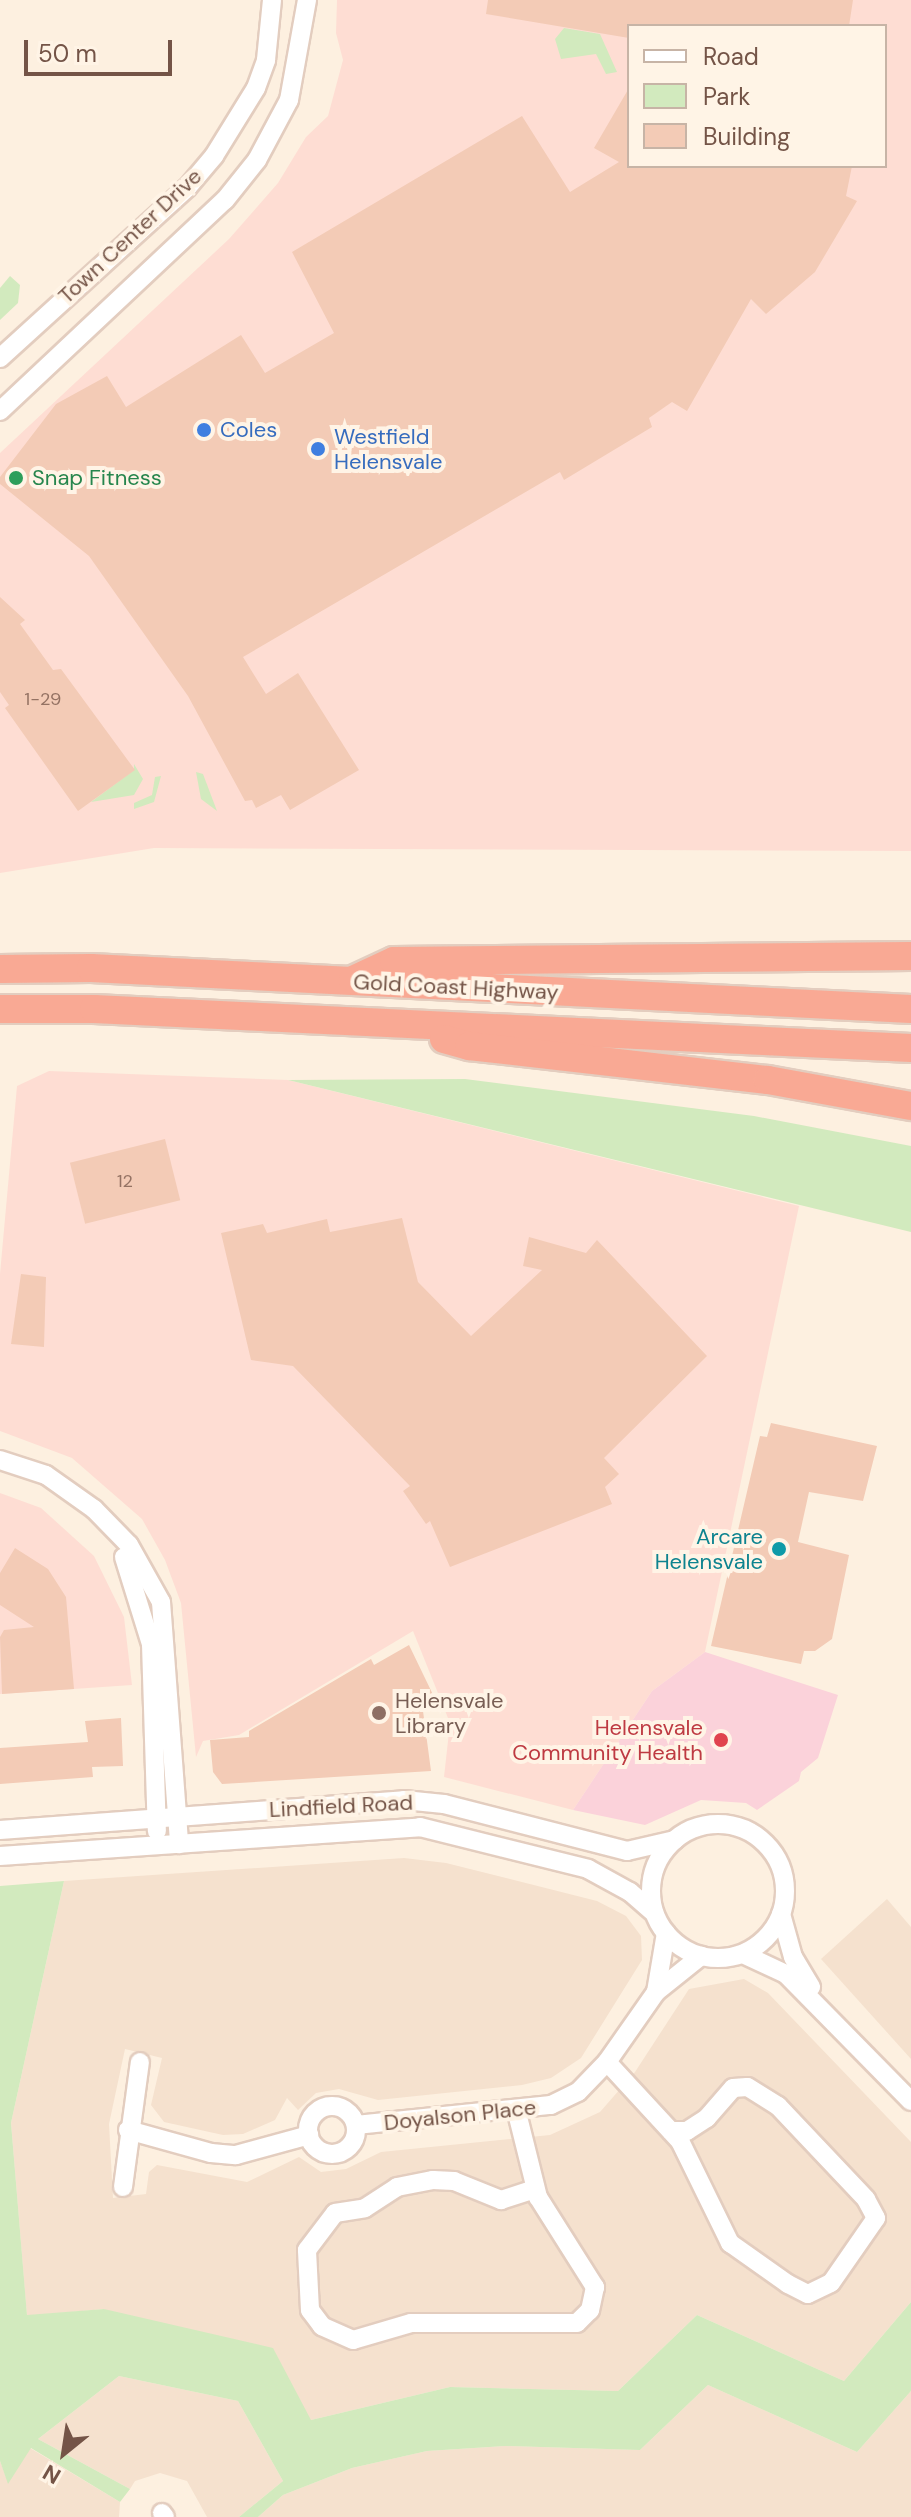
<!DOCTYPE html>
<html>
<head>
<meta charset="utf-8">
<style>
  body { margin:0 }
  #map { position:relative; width:911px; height:2517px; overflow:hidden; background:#fdf0e0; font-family:"DM Sans",sans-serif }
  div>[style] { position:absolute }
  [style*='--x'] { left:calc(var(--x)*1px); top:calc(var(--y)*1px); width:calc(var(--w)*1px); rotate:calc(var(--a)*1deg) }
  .residential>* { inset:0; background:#f5e1ce }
  .commercial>* { inset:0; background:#feddd3 }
  .medical>* { inset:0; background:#fbd2da }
  .green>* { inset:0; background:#d2eabe }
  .building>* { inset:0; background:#f3cbb6; transform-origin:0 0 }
  .roads { filter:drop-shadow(2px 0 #e3cdbf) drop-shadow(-2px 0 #e3cdbf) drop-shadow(0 2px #e3cdbf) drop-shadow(0 -2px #e3cdbf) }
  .minor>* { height:18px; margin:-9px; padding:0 9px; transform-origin:9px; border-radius:9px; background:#fff }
  .minor>.ring { margin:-9px; padding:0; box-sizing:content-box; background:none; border:18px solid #fff; border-radius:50% }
  .highway>* { height:28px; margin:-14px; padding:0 14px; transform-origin:14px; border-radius:14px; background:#f9a994 }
  .dots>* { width:22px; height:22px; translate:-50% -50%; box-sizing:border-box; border:4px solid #fff4e6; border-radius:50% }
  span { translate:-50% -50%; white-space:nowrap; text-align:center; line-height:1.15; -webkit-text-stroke:8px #fff4e6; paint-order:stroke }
  .number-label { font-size:18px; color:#947263 }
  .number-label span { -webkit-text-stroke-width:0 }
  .street-label { font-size:22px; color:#745447 }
  .shop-label { font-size:22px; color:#366cbe }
  .left { translate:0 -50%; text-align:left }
  .leisure-label { font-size:22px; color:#27864d }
  .culture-label { font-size:22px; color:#0d838f }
  .right { translate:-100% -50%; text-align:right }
  .education-label { font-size:22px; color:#785e54 }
  .health-label { font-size:22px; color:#be3a42 }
  .legend { position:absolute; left:627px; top:24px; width:260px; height:144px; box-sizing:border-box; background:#fff4e6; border:2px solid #c7b4a6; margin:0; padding:10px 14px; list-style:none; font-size:24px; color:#745447 }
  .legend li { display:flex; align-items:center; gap:16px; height:40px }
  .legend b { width:40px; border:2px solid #c7b4a6 }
  .north { position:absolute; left:24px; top:2413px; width:80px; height:80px; -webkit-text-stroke:6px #fff4e6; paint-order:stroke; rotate:210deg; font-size:22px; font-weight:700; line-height:32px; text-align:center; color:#745447 }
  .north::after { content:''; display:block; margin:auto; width:28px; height:36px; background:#745447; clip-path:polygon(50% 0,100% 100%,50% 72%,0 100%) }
  .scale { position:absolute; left:24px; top:40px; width:148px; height:36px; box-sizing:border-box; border:4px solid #745447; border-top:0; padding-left:10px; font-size:24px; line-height:28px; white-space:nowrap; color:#745447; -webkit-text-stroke:6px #fff4e6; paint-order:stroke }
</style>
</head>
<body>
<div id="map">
  <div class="residential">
    <div style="clip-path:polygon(404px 1858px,446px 1863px,597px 1901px,626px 1916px,641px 1936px,642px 1960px,581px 2058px,551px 2078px,522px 2085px,378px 2100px,339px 2089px,316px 2093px,298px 2110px,287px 2098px,275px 2120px,243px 2134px,223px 2135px,164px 2122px,151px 2105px,162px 2058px,125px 2049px,109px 2124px,113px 2198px,146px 2194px,149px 2172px,157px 2165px,247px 2182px,299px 2157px,321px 2172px,346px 2169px,381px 2152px,550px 2135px,600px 2112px,635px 2072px,689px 1989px,744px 1979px,768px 1993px,911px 2142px,911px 2302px,844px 2381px,697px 2315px,618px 2391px,450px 2387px,311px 2420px,104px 2309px,27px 2316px,11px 2123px,64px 1881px)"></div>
    <div style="clip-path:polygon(887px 1899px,911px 1927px,911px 2059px,821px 1959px)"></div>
    <div style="clip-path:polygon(119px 2376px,238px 2401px,283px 2481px,239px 2517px,207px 2517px,187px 2481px,160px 2473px,135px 2481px,130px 2489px,38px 2439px)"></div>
    <div style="clip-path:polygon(708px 2385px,857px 2452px,911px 2391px,911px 2517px,258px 2517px,283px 2495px,352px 2468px,427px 2451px,505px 2446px,640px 2450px)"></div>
    <div style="clip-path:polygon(30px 2448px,120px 2502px,119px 2517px,0 2517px,0 2461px,8px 2482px)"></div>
  </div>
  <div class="commercial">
    <div style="clip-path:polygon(evenodd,337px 0,911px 0,911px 851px,154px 848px,0 873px,0 453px,229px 239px,278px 183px,306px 137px,328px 116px,343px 60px,336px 33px,337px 0,629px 26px,885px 26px,885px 166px,629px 166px,629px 26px)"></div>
    <div style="clip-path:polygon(49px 1071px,288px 1080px,799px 1206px,705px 1652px,652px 1691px,573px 1810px,444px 1777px,450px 1723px,413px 1631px,239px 1735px,203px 1741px,196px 1757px,181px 1603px,165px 1560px,142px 1519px,72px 1458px,0 1431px,0 1274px,17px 1086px)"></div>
    <div style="clip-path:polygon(0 1493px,41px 1508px,94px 1556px,124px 1617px,132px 1685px,0 1694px)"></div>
  </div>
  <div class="medical">
    <div style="clip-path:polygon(705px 1652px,838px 1695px,818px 1758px,801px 1772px,799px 1781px,757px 1810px,746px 1803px,701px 1800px,645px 1825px,573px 1810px,652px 1691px)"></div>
  </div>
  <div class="green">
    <div style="clip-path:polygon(564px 28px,600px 34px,617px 72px,606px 74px,596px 54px,561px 59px,555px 39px)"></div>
    <div style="clip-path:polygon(10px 276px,20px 285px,18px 303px,0 320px,0 288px)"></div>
    <div style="clip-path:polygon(134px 764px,143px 779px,134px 795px,91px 802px,134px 770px)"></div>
    <div style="clip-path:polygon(196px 772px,203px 774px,217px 811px,201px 799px)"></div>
    <div style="clip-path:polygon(161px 776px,154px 802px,134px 809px,134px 803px,152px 795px,155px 777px)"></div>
    <div style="clip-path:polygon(465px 1079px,754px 1116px,911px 1146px,911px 1232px,288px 1080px)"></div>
    <div style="clip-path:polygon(64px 1881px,11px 2123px,27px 2315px,104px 2309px,273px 2348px,311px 2420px,450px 2387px,618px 2391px,697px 2315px,844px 2381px,911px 2302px,911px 2391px,857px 2452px,708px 2385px,640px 2450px,505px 2446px,427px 2451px,352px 2468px,283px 2495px,258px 2517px,239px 2517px,283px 2481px,238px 2401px,119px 2376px,38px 2439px,130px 2489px,120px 2502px,31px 2448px,8px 2484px,0 2461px,0 1886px)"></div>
  </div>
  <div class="building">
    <div style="clip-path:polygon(488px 0,853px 0,849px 26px,629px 26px,629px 38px,486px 14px)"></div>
    <div style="clip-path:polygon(629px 88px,629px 166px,852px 166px,846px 196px,857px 201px,815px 272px,766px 314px,751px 299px,687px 411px,672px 402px,649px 418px,652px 427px,564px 480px,560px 472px,243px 657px,266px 694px,298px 673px,359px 770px,290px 810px,281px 795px,256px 808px,252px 800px,245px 801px,188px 696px,89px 556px,0 484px,0 477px,56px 404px,107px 376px,126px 407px,241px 335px,265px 373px,334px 333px,292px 252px,522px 116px,570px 192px,619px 162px,594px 148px)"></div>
    <div style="clip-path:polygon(0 597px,25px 620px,20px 624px,53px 670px,61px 669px,135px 770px,78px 811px,5px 708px,9px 705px,0 692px)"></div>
    <div style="left:165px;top:1139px;width:63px;height:98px;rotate:76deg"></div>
    <div style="clip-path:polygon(402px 1218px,418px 1282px,471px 1336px,542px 1270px,523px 1266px,529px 1237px,586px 1253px,597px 1240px,707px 1356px,604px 1458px,619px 1474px,605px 1487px,612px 1504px,450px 1567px,430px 1521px,426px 1524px,403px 1491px,410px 1486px,293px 1366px,251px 1360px,221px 1233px,263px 1224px,267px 1233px,327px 1219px,330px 1232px)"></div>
    <div style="clip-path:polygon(21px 1274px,46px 1277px,44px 1347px,11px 1344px)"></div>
    <div style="clip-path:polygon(771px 1423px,877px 1446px,863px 1501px,809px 1492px,798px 1542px,849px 1555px,832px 1639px,815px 1651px,804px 1651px,801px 1664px,711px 1646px,760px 1436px,767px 1437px)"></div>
    <div style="clip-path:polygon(15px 1548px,48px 1569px,66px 1597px,74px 1689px,2px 1694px,0 1637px,4px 1630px,34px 1627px,0 1605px,0 1573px)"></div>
    <div style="clip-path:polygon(409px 1645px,437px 1703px,423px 1711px,431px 1771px,222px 1784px,213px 1772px,210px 1740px,249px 1737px,249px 1731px,371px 1659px,374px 1665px)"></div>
    <div style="clip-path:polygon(121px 1718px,123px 1766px,92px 1767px,93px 1777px,0 1784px,0 1748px,88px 1742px,85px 1721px)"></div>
  </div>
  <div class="roads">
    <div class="minor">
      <div style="--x:0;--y:358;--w:253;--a:-42.3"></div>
      <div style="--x:187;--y:188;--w:42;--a:-49.8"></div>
      <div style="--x:214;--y:156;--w:80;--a:-58.3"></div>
      <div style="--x:256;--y:88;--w:30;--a:-70"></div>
      <div style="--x:266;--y:60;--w:60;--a:-84.3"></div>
      <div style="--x:0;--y:411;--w:308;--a:-43.2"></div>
      <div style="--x:225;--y:200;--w:51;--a:-51.3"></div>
      <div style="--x:257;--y:160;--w:68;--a:-61.9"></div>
      <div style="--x:289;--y:100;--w:102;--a:-79.8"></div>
      <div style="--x:0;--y:1460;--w:48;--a:18.1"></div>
      <div style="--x:46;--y:1475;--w:59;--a:35.3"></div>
      <div style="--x:94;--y:1509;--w:50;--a:45.8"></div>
      <div style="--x:129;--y:1545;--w:65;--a:60.7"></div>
      <div style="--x:161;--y:1602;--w:243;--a:85.7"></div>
      <div style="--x:124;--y:1557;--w:91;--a:72.8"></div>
      <div style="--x:151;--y:1644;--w:187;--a:88.2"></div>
      <div class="ring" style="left:651px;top:1824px;width:116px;height:116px"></div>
      <div style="--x:0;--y:1830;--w:405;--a:-4.2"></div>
      <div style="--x:404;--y:1800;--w:40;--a:5.7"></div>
      <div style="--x:444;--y:1804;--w:189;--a:14.4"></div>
      <div style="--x:627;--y:1851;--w:49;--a:-12.9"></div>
      <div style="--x:0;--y:1856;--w:421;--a:-3.9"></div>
      <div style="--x:420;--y:1827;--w:173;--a:14"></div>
      <div style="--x:588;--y:1869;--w:48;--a:28.7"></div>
      <div style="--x:630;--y:1892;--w:32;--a:41"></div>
      <div style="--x:781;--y:1914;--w:45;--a:74.4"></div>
      <div style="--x:793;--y:1957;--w:35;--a:59"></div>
      <div style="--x:743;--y:1954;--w:47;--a:24.9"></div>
      <div style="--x:786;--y:1974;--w:178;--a:45.5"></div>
      <div style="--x:656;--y:1992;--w:60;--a:-80.4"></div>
      <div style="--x:607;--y:2062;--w:108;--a:47.3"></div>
      <div style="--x:680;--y:2141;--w:114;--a:63.9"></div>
      <div style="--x:730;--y:2243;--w:71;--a:35.3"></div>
      <div style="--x:788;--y:2284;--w:22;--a:27"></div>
      <div style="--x:808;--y:2294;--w:25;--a:-26"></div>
      <div style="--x:831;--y:2283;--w:79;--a:-55.3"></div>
      <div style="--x:876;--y:2218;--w:21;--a:-118"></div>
      <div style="--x:866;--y:2199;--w:128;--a:-133.4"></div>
      <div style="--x:778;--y:2106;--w:36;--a:-148"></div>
      <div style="--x:747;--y:2087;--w:14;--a:176"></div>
      <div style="--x:733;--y:2088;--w:40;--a:131"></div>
      <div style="--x:707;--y:2118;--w:24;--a:147"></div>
      <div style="--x:687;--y:2131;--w:16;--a:180"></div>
      <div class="ring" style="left:308px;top:2106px;width:30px;height:30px"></div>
      <div style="--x:516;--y:2109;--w:91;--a:76"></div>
      <div style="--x:538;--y:2197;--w:107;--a:57.7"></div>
      <div style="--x:595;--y:2287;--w:24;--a:102"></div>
      <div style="--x:590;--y:2310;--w:18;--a:135"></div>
      <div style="--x:577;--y:2323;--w:166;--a:180"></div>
      <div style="--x:411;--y:2323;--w:60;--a:163.7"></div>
      <div style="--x:353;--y:2340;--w:34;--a:-156"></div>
      <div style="--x:322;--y:2326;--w:20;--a:-127"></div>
      <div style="--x:310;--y:2310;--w:60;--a:-92.9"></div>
      <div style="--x:307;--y:2250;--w:46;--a:-52.9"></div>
      <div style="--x:335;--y:2213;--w:30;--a:-9"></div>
      <div style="--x:365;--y:2208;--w:38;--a:-33"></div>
      <div style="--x:397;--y:2187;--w:37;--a:-11"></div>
      <div style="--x:433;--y:2180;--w:21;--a:3"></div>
      <div style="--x:454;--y:2181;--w:51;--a:22"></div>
      <div style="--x:501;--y:2200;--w:36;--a:-18"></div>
      <div style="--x:356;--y:2125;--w:196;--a:-5.9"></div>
      <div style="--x:551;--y:2105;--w:30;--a:-26"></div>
      <div style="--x:578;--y:2092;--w:42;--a:-46"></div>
      <div style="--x:607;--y:2062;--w:85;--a:-55"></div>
      <div style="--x:656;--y:1992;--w:58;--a:-38.7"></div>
      <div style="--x:128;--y:2130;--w:86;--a:15.5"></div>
      <div style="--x:211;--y:2153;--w:25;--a:5"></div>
      <div style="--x:236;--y:2155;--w:76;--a:-15.3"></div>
      <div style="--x:123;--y:2187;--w:126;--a:-82.3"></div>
      <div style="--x:162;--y:2513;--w:5;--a:53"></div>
    </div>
    <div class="highway">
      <div style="--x:0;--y:969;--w:91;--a:-0.6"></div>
      <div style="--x:91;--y:968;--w:821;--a:2.86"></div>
      <div style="--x:353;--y:980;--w:45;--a:-24.9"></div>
      <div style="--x:394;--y:961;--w:517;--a:-0.55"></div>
      <div style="--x:0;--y:1009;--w:94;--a:0"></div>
      <div style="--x:94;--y:1009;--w:818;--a:2.73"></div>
      <div style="--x:444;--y:1039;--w:26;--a:16"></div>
      <div style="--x:469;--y:1046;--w:301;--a:6.5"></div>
      <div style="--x:768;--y:1080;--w:145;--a:10.3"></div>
    </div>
  </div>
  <div class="dots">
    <div style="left:204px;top:430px;background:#3f7fe0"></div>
    <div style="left:318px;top:449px;background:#3f7fe0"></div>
    <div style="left:16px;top:478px;background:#2e9e5b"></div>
    <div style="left:779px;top:1549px;background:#0f9aa8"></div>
    <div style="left:379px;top:1713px;background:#8d6e63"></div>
    <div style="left:721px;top:1740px;background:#e0444e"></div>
  </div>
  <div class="number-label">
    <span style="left:43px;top:699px">1-29</span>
    <span style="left:125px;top:1181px">12</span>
  </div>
  <div class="street-label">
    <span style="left:130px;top:236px;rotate:-43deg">Town Center Drive</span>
    <span style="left:456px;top:987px;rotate:3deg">Gold Coast Highway</span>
    <span style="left:341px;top:1806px;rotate:-3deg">Lindfield Road</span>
    <span style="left:460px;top:2115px;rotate:-6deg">Doyalson Place</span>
  </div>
  <div class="shop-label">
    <span class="left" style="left:220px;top:430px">Coles</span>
    <span class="left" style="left:334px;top:449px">Westfield<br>Helensvale</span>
  </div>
  <div class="leisure-label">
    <span class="left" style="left:32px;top:478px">Snap Fitness</span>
  </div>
  <div class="culture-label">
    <span class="right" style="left:763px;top:1549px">Arcare<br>Helensvale</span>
  </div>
  <div class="education-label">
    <span class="left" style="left:395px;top:1713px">Helensvale<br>Library</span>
  </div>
  <div class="health-label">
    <span class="right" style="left:703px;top:1740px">Helensvale<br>Community Health</span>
  </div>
  <ul class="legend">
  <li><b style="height:10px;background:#fff"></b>Road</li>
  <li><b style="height:22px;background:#d2eabe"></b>Park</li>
  <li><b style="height:22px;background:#f3cbb6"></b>Building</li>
  </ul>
  <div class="north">N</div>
  <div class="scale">50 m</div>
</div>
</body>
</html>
